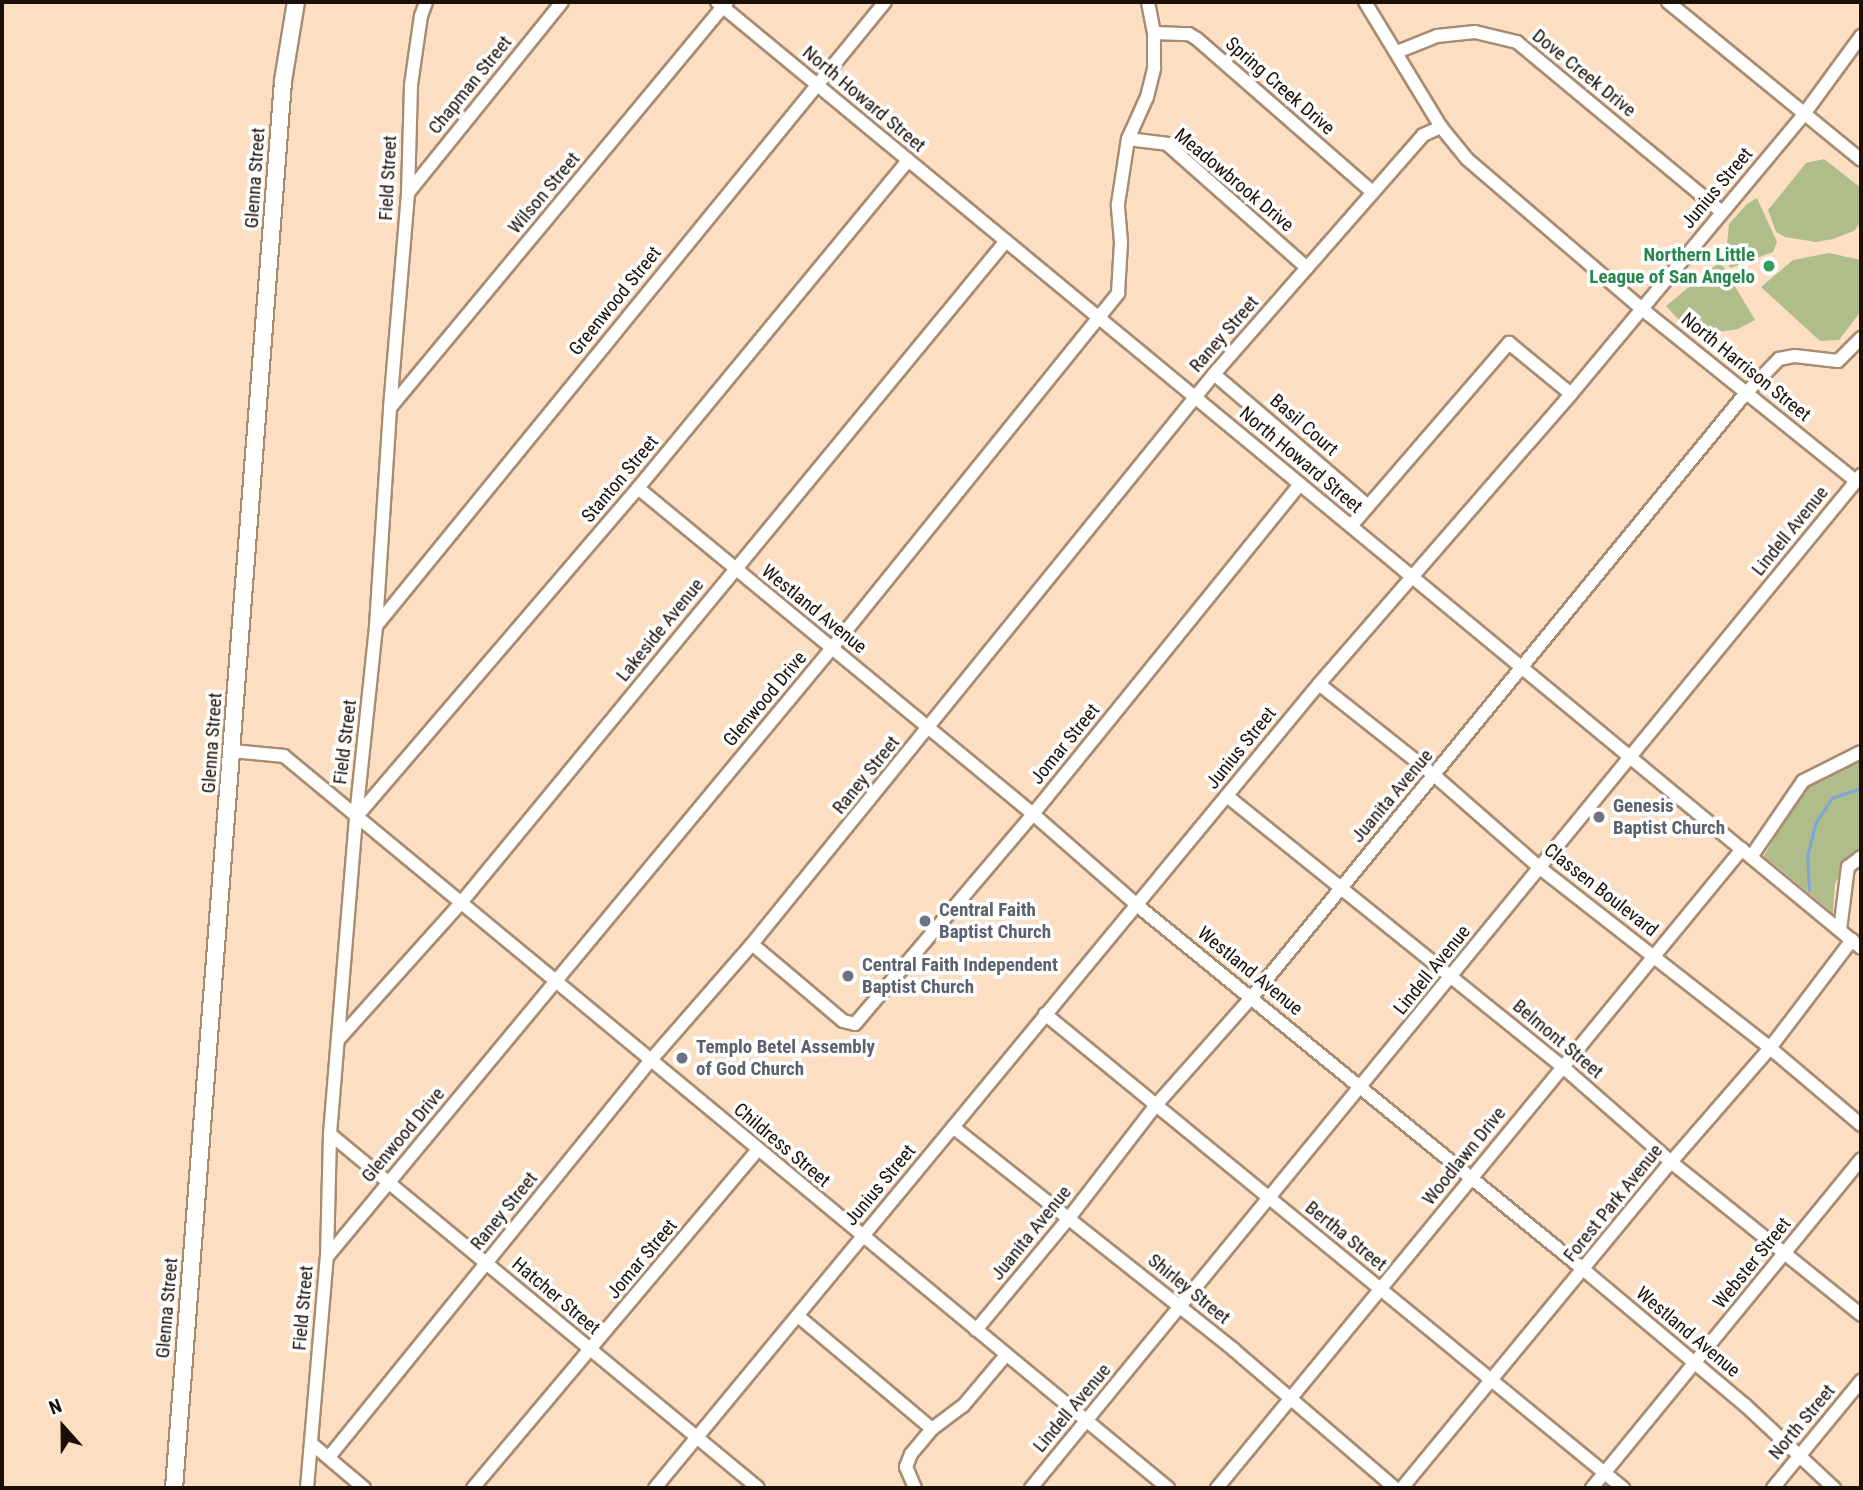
<!DOCTYPE html>
<html>
<head>
<meta charset="utf-8">
<style>
  body { margin:0 }
  #map { position:relative; width:1863px; height:1490px; overflow:hidden; background:#fcdec2; font-family:"Roboto Condensed",sans-serif }
  div>[style] { position:absolute }
  [style*='--x'] { left:calc(var(--x)*1px); top:calc(var(--y)*1px); width:calc(var(--w)*1px); rotate:calc(var(--a)*1deg) }
  .green>* { inset:0; background:#afbd8b }
  .stream>* { height:2.5px; margin:-1.25px; padding:0 1.25px; transform-origin:1.25px; border-radius:1.25px; background:#7ea8d4 }
  .roads { filter:drop-shadow(2px 0 #a88c72) drop-shadow(-2px 0 #a88c72) drop-shadow(0 2px #a88c72) drop-shadow(0 -2px #a88c72) }
  .minor>* { height:12px; margin:-6px; padding:0 6px; transform-origin:6px; border-radius:6px; background:#fff }
  .major>* { height:16px; margin:-8px; padding:0 8px; transform-origin:8px; border-radius:8px; background:#fff }
  .dots>* { width:19px; height:19px; translate:-50% -50%; box-sizing:border-box; border:4px solid #fff; border-radius:50% }
  span { translate:-50% -50%; white-space:nowrap; text-align:center; line-height:1.15; -webkit-text-stroke:7px #fff; paint-order:stroke }
  .street-label { font-size:19px; color:#1a1006 }
  .leisure-label { font-size:19px; color:#27864d; font-weight:700 }
  .right { translate:-100% -50%; text-align:right }
  .worship-label { font-size:19px; color:#5b616d; font-weight:700 }
  .left { translate:0 -50%; text-align:left }
  .frame { position:absolute; inset:0; border:4px solid #1a1006; pointer-events:none }
  .north { position:absolute; left:28px; top:1392px; width:70px; height:70px; -webkit-text-stroke:5px #fff; paint-order:stroke; rotate:339deg; font-size:19px; font-weight:700; line-height:28px; text-align:center; color:#1a1006 }
  .north::after { content:''; display:block; margin:auto; width:24px; height:32px; background:#1a1006; clip-path:polygon(50% 0,100% 100%,50% 72%,0 100%) }
</style>
</head>
<body>
<div id="map">
  <div class="green">
    <div style="clip-path:polygon(1824px 159px,1861px 188px,1861px 222px,1854px 231px,1833px 239px,1816px 242px,1785px 237px,1776px 232px,1768px 210px,1806px 163px)"></div>
    <div style="clip-path:polygon(1757px 198px,1777px 242px,1773px 252px,1730px 268px,1726px 254px,1729px 224px,1747px 204px)"></div>
    <div style="clip-path:polygon(1829px 253px,1861px 260px,1861px 311px,1839px 340px,1820px 341px,1761px 287px,1793px 260px)"></div>
    <div style="clip-path:polygon(1717px 264px,1723px 266px,1755px 320px,1738px 329px,1707px 334px,1678px 319px,1666px 306px)"></div>
    <div style="clip-path:polygon(1861px 757px,1861px 850px,1849px 858px,1835px 884px,1833px 913px,1764px 856px,1805px 785px)"></div>
  </div>
  <div class="stream">
    <div style="--x:1809;--y:890;--w:33;--a:-93"></div>
    <div style="--x:1807;--y:857;--w:34;--a:-76"></div>
    <div style="--x:1815;--y:824;--w:31;--a:-57"></div>
    <div style="--x:1832;--y:798;--w:31;--a:-19"></div>
  </div>
  <div class="roads">
    <div class="minor">
      <div style="--x:717;--y:2;--w:1484;--a:39.59"></div>
      <div style="--x:1365;--y:2;--w:146;--a:58.7"></div>
      <div style="--x:1441;--y:127;--w:41;--a:50.9"></div>
      <div style="--x:1467;--y:159;--w:230;--a:40.6"></div>
      <div style="--x:1642;--y:309;--w:275;--a:38.8"></div>
      <div style="--x:1668;--y:2;--w:249;--a:39.3"></div>
      <div style="--x:1154;--y:33;--w:35;--a:2"></div>
      <div style="--x:1189;--y:34;--w:9;--a:32"></div>
      <div style="--x:1197;--y:39;--w:231;--a:41.1"></div>
      <div style="--x:1397;--y:52;--w:43;--a:-21.8"></div>
      <div style="--x:1437;--y:36;--w:38;--a:-6"></div>
      <div style="--x:1475;--y:32;--w:43;--a:13.4"></div>
      <div style="--x:1517;--y:42;--w:266;--a:39.7"></div>
      <div style="--x:1128;--y:139;--w:39;--a:7"></div>
      <div style="--x:1167;--y:144;--w:187;--a:41.5"></div>
      <div style="--x:408;--y:193;--w:245;--a:-51.1"></div>
      <div style="--x:1214;--y:374;--w:203;--a:40.6"></div>
      <div style="--x:390;--y:408;--w:528;--a:-50.31"></div>
      <div style="--x:638;--y:488;--w:512;--a:39.53"></div>
      <div style="--x:1033;--y:814;--w:140;--a:41.2"></div>
      <div style="--x:1138;--y:906;--w:576;--a:39.22"></div>
      <div style="--x:1584;--y:1270;--w:210;--a:40"></div>
      <div style="--x:1745;--y:1405;--w:122;--a:43"></div>
      <div style="--x:1351;--y:526;--w:242;--a:-49.2"></div>
      <div style="--x:1509;--y:343;--w:80;--a:39.4"></div>
      <div style="--x:376;--y:626;--w:805;--a:-50.8"></div>
      <div style="--x:1319;--y:684;--w:148;--a:38.4"></div>
      <div style="--x:1435;--y:776;--w:140;--a:41.2"></div>
      <div style="--x:1540;--y:868;--w:292;--a:38"></div>
      <div style="--x:1770;--y:1048;--w:119;--a:40.2"></div>
      <div style="--x:233;--y:751;--w:51;--a:5.6"></div>
      <div style="--x:284;--y:756;--w:1148;--a:39.63"></div>
      <div style="--x:1227;--y:796;--w:432;--a:38.9"></div>
      <div style="--x:1563;--y:1067;--w:144;--a:41.3"></div>
      <div style="--x:1671;--y:1162;--w:244;--a:38.8"></div>
      <div style="--x:357;--y:816;--w:432;--a:-49.4"></div>
      <div style="--x:638;--y:488;--w:425;--a:-50.5"></div>
      <div style="--x:1751;--y:857;--w:92;--a:-55.6"></div>
      <div style="--x:1803;--y:781;--w:65;--a:-26.6"></div>
      <div style="--x:1840;--y:930;--w:64;--a:-82.8"></div>
      <div style="--x:1848;--y:867;--w:16;--a:-38"></div>
      <div style="--x:752;--y:944;--w:119;--a:40.2"></div>
      <div style="--x:843;--y:1021;--w:12;--a:14"></div>
      <div style="--x:855;--y:1024;--w:275;--a:-49.7"></div>
      <div style="--x:1033;--y:814;--w:424;--a:-51"></div>
      <div style="--x:1045;--y:1014;--w:748;--a:39.35"></div>
      <div style="--x:338;--y:1040;--w:183;--a:-48.1"></div>
      <div style="--x:460;--y:904;--w:859;--a:-50.53"></div>
      <div style="--x:953;--y:1127;--w:359;--a:38.4"></div>
      <div style="--x:1234;--y:1350;--w:212;--a:40.6"></div>
      <div style="--x:330;--y:1134;--w:555;--a:39.59"></div>
      <div style="--x:327;--y:1257;--w:791;--a:-50.33"></div>
      <div style="--x:832;--y:648;--w:456;--a:-51.1"></div>
      <div style="--x:1118;--y:293;--w:51;--a:-86.6"></div>
      <div style="--x:1121;--y:242;--w:38;--a:-95"></div>
      <div style="--x:1118;--y:204;--w:66;--a:-81.3"></div>
      <div style="--x:1128;--y:139;--w:46;--a:-65.7"></div>
      <div style="--x:1147;--y:97;--w:30;--a:-76"></div>
      <div style="--x:1154;--y:68;--w:35;--a:-90"></div>
      <div style="--x:1154;--y:33;--w:32;--a:-101"></div>
      <div style="--x:798;--y:1316;--w:175;--a:40.1"></div>
      <div style="--x:976;--y:1330;--w:146;--a:-50.3"></div>
      <div style="--x:1069;--y:1218;--w:143;--a:-52.4"></div>
      <div style="--x:1156;--y:1105;--w:144;--a:-48.4"></div>
      <div style="--x:1252;--y:997;--w:779;--a:-50.73"></div>
      <div style="--x:1745;--y:394;--w:49;--a:-45.8"></div>
      <div style="--x:1779;--y:359;--w:16;--a:-11"></div>
      <div style="--x:1795;--y:356;--w:43;--a:6.6"></div>
      <div style="--x:1838;--y:361;--w:33;--a:-45"></div>
      <div style="--x:312;--y:1444;--w:68;--a:40.2"></div>
      <div style="--x:329;--y:1457;--w:510;--a:-50.97"></div>
      <div style="--x:650;--y:1061;--w:155;--a:-48.9"></div>
      <div style="--x:752;--y:944;--w:734;--a:-50.97"></div>
      <div style="--x:1214;--y:374;--w:317;--a:-48.8"></div>
      <div style="--x:1423;--y:135;--w:20;--a:-24"></div>
      <div style="--x:307;--y:1488;--w:232;--a:-85.1"></div>
      <div style="--x:327;--y:1257;--w:123;--a:-88.6"></div>
      <div style="--x:330;--y:1134;--w:318;--a:-85.3"></div>
      <div style="--x:356;--y:817;--w:192;--a:-84"></div>
      <div style="--x:376;--y:626;--w:218;--a:-86.3"></div>
      <div style="--x:390;--y:408;--w:216;--a:-85.2"></div>
      <div style="--x:408;--y:193;--w:108;--a:-88.4"></div>
      <div style="--x:411;--y:85;--w:70;--a:-81.8"></div>
      <div style="--x:421;--y:16;--w:15;--a:-70"></div>
      <div style="--x:473;--y:1488;--w:442;--a:-49.9"></div>
      <div style="--x:655;--y:1488;--w:1043;--a:-50.45"></div>
      <div style="--x:1319;--y:684;--w:384;--a:-49"></div>
      <div style="--x:1571;--y:394;--w:364;--a:-50.2"></div>
      <div style="--x:1804;--y:114;--w:97;--a:-53.8"></div>
      <div style="--x:915;--y:1488;--w:23;--a:-113"></div>
      <div style="--x:906;--y:1467;--w:14;--a:-69"></div>
      <div style="--x:911;--y:1454;--w:33;--a:-50"></div>
      <div style="--x:932;--y:1429;--w:39;--a:-37"></div>
      <div style="--x:963;--y:1406;--w:67;--a:-49.9"></div>
      <div style="--x:1031;--y:1488;--w:1310;--a:-50.67"></div>
      <div style="--x:1217;--y:1488;--w:827;--a:-50.59"></div>
      <div style="--x:1402;--y:1488;--w:423;--a:-50.5"></div>
      <div style="--x:1671;--y:1162;--w:151;--a:-49"></div>
      <div style="--x:1770;--y:1048;--w:136;--a:-52.8"></div>
      <div style="--x:1592;--y:1488;--w:425;--a:-50.7"></div>
      <div style="--x:1773;--y:1488;--w:139;--a:-50.6"></div>
    </div>
    <div class="major">
      <div style="--x:174;--y:1488;--w:1411;--a:-85.57"></div>
      <div style="--x:283;--y:81;--w:80;--a:-80.7"></div>
    </div>
  </div>
  <div class="dots">
    <div style="left:1769px;top:266px;background:#2e9e5b"></div>
    <div style="left:1599px;top:817px;background:#6b7280"></div>
    <div style="left:925px;top:921px;background:#6b7280"></div>
    <div style="left:848px;top:976px;background:#6b7280"></div>
    <div style="left:682px;top:1058px;background:#6b7280"></div>
  </div>
  <div class="street-label">
    <span style="left:1584px;top:73px;rotate:39deg">Dove Creek Drive</span>
    <span style="left:470px;top:85px;rotate:-51deg">Chapman Street</span>
    <span style="left:1280px;top:86px;rotate:41deg">Spring Creek Drive</span>
    <span style="left:864px;top:99px;rotate:40deg">North Howard Street</span>
    <span style="left:255px;top:178px;rotate:-86deg">Glenna Street</span>
    <span style="left:388px;top:178px;rotate:-87deg">Field Street</span>
    <span style="left:1234px;top:180px;rotate:40deg">Meadowbrook Drive</span>
    <span style="left:1717px;top:188px;rotate:-50deg">Junius Street</span>
    <span style="left:544px;top:193px;rotate:-50deg">Wilson Street</span>
    <span style="left:615px;top:301px;rotate:-51deg">Greenwood Street</span>
    <span style="left:1224px;top:334px;rotate:-49deg">Raney Street</span>
    <span style="left:1746px;top:367px;rotate:39deg">North Harrison Street</span>
    <span style="left:1304px;top:425px;rotate:41deg">Basil Court</span>
    <span style="left:1301px;top:460px;rotate:40deg">North Howard Street</span>
    <span style="left:620px;top:479px;rotate:-50deg">Stanton Street</span>
    <span style="left:1790px;top:531px;rotate:-51deg">Lindell Avenue</span>
    <span style="left:814px;top:609px;rotate:39deg">Westland Avenue</span>
    <span style="left:660px;top:630px;rotate:-51deg">Lakeside Avenue</span>
    <span style="left:765px;top:699px;rotate:-50deg">Glenwood Drive</span>
    <span style="left:345px;top:742px;rotate:-83deg">Field Street</span>
    <span style="left:212px;top:743px;rotate:-86deg">Glenna Street</span>
    <span style="left:1065px;top:744px;rotate:-51deg">Jomar Street</span>
    <span style="left:1241px;top:748px;rotate:-51deg">Junius Street</span>
    <span style="left:866px;top:775px;rotate:-51deg">Raney Street</span>
    <span style="left:1392px;top:796px;rotate:-50deg">Juanita Avenue</span>
    <span style="left:1601px;top:890px;rotate:38deg">Classen Boulevard</span>
    <span style="left:1432px;top:970px;rotate:-51deg">Lindell Avenue</span>
    <span style="left:1250px;top:971px;rotate:39deg">Westland Avenue</span>
    <span style="left:1558px;top:1039px;rotate:40deg">Belmont Street</span>
    <span style="left:403px;top:1135px;rotate:-50deg">Glenwood Drive</span>
    <span style="left:782px;top:1145px;rotate:40deg">Childress Street</span>
    <span style="left:1464px;top:1156px;rotate:-51deg">Woodlawn Drive</span>
    <span style="left:880px;top:1185px;rotate:-50deg">Junius Street</span>
    <span style="left:1613px;top:1203px;rotate:-51deg">Forest Park Avenue</span>
    <span style="left:504px;top:1211px;rotate:-51deg">Raney Street</span>
    <span style="left:1031px;top:1233px;rotate:-51deg">Juanita Avenue</span>
    <span style="left:1346px;top:1236px;rotate:39deg">Bertha Street</span>
    <span style="left:642px;top:1259px;rotate:-50deg">Jomar Street</span>
    <span style="left:1752px;top:1263px;rotate:-51deg">Webster Street</span>
    <span style="left:1189px;top:1289px;rotate:39deg">Shirley Street</span>
    <span style="left:556px;top:1296px;rotate:40deg">Hatcher Street</span>
    <span style="left:167px;top:1308px;rotate:-85deg">Glenna Street</span>
    <span style="left:303px;top:1308px;rotate:-85deg">Field Street</span>
    <span style="left:1688px;top:1332px;rotate:40deg">Westland Avenue</span>
    <span style="left:1072px;top:1408px;rotate:-50deg">Lindell Avenue</span>
    <span style="left:1802px;top:1422px;rotate:-50deg">North Street</span>
  </div>
  <div class="leisure-label">
    <span class="right" style="left:1755px;top:266px">Northern Little<br>League of San Angelo</span>
  </div>
  <div class="worship-label">
    <span class="left" style="left:1613px;top:817px">Genesis<br>Baptist Church</span>
    <span class="left" style="left:939px;top:921px">Central Faith<br>Baptist Church</span>
    <span class="left" style="left:862px;top:976px">Central Faith Independent<br>Baptist Church</span>
    <span class="left" style="left:696px;top:1058px">Templo Betel Assembly<br>of God Church</span>
  </div>
  <div class="frame"></div>
  <div class="north">N</div>
</div>
</body>
</html>
